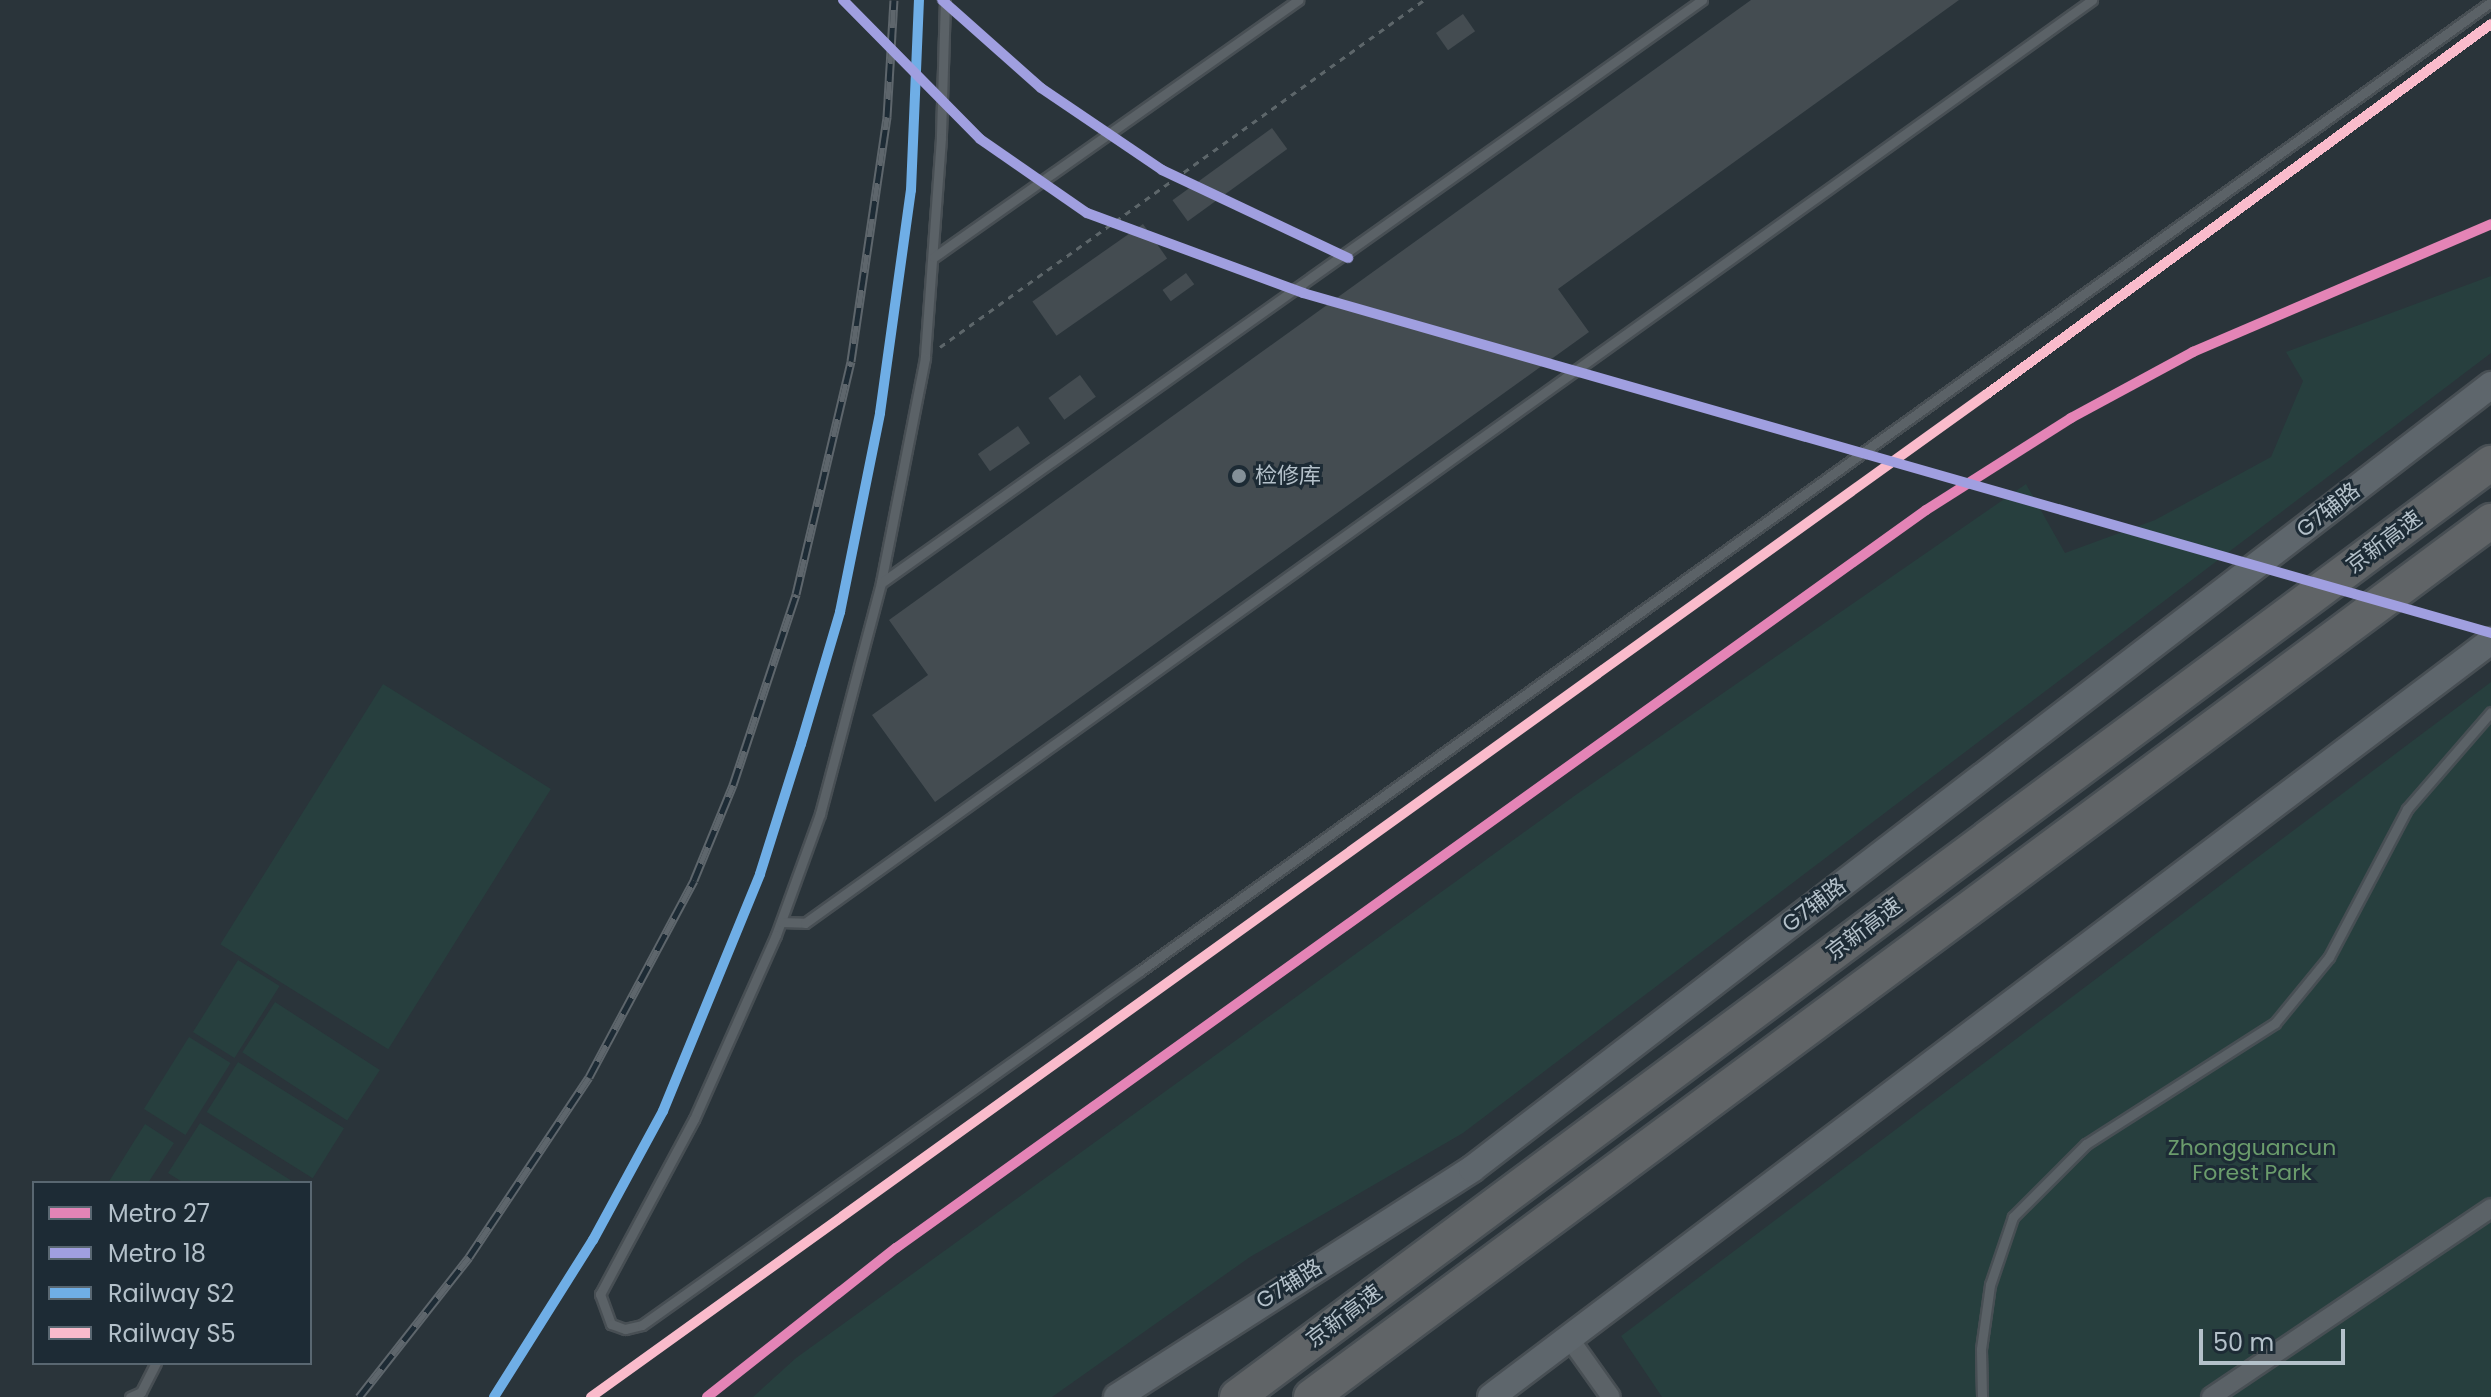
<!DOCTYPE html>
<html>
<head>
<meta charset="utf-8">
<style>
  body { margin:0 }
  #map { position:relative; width:2491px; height:1397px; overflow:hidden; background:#2a343a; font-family:Poppins,"Noto Sans SC",sans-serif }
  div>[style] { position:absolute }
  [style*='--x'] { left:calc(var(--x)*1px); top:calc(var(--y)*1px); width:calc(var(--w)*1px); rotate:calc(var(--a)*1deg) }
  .green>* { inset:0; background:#273f3e; transform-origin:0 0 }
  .building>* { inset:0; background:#444c51; transform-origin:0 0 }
  .path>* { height:3px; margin-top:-1.5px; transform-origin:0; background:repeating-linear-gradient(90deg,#5d666a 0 6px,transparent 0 12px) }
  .roads { filter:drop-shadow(2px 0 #484f54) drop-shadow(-2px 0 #484f54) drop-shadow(0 2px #484f54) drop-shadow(0 -2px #484f54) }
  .lane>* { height:9px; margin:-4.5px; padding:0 4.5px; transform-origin:4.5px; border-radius:4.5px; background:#5b6267 }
  .street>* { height:18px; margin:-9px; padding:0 9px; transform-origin:9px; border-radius:9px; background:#5b6267 }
  .secondary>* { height:26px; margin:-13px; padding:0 13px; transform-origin:13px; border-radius:13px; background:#5e666c }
  .highway>* { height:34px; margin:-17px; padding:0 17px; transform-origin:17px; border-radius:17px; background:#606467 }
  .rail>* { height:9px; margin-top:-4.5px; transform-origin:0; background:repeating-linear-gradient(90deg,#1d2b35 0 18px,#5e666c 0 36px); box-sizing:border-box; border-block:2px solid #5e666c }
  .rail-1>* { height:10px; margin:-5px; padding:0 5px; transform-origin:5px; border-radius:5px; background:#6faee6 }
  .rail-2>* { height:10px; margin:-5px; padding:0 5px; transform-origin:5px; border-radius:5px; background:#fabbcb }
  .metro-1>* { height:10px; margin:-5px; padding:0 5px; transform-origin:5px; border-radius:5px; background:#e484b6 }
  .metro-2>* { height:10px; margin:-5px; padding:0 5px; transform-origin:5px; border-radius:5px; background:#a09fe0 }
  .dots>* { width:22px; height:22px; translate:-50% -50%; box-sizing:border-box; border:4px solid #1d2b35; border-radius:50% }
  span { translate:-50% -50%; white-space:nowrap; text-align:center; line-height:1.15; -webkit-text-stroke:6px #1d2b35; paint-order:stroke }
  .poi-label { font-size:22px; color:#b4c1ca }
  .left { translate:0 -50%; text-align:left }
  .street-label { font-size:22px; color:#b4c1ca }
  .park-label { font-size:22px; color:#6b9c6c }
  .legend { position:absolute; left:32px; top:1181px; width:280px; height:184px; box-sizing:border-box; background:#1d2b35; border:2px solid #596771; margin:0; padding:10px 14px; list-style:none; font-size:24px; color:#b4c1ca }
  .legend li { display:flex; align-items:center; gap:16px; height:40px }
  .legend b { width:40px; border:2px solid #596771 }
  .scale { position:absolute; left:2199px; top:1329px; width:146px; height:36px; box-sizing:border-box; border:4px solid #b4c1ca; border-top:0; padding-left:10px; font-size:24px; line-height:28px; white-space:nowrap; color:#b4c1ca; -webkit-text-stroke:6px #1d2b35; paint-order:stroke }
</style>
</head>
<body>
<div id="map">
  <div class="green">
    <div style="clip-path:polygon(2491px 276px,2491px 353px,1463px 1133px,1250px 1257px,1052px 1397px,753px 1397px,796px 1358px,1577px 794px,2026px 484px,2065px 553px,2155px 520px,2271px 457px,2303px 381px,2286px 352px)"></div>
    <div style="clip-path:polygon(2491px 682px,2491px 1397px,1662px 1397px,1621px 1336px)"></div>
    <div style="left:383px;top:684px;width:198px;height:307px;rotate:32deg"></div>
    <div style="left:238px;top:960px;width:49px;height:85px;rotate:32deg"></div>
    <div style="left:275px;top:1002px;width:125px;height:60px;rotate:33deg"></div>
    <div style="left:189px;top:1037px;width:49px;height:85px;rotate:32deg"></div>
    <div style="left:238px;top:1062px;width:125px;height:59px;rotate:32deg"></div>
    <div style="clip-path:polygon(200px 1123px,295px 1183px,184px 1183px,168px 1173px)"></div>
    <div style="clip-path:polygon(145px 1124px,174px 1143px,148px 1183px,108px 1183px)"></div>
  </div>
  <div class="building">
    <div style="clip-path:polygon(1751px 0,1959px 0,1558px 289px,1589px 332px,935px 802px,872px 715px,928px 675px,889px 620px)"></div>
    <div style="left:1463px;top:14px;width:21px;height:33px;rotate:55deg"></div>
    <div style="left:1272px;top:128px;width:26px;height:123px;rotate:54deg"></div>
    <div style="left:1143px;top:224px;width:42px;height:135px;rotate:55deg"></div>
    <div style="left:1186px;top:273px;width:14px;height:29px;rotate:54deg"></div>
    <div style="left:1080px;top:375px;width:27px;height:39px;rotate:54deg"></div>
    <div style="left:1018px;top:426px;width:21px;height:49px;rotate:55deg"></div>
  </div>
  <div class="path">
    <div style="--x:940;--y:347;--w:596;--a:-35.64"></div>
  </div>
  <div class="roads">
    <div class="lane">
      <div style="--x:945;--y:0;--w:138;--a:91.7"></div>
      <div style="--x:941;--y:138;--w:221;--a:94.2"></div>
      <div style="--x:925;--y:358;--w:229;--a:101.1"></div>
      <div style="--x:881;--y:583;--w:239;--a:104.8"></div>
      <div style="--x:820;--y:814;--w:129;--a:110"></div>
      <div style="--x:776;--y:935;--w:201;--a:114"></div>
      <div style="--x:694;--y:1119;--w:199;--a:118.2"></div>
      <div style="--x:600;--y:1294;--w:32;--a:70"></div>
      <div style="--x:611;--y:1324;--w:15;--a:20"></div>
      <div style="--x:625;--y:1329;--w:17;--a:-13"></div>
      <div style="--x:642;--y:1325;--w:611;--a:-35.41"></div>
      <div style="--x:1140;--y:971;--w:1663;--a:-35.65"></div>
      <div style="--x:934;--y:257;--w:446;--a:-35.2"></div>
      <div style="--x:881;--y:583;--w:1007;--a:-35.38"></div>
      <div style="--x:781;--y:922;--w:24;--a:2"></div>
      <div style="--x:805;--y:923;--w:1584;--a:-35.65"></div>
      <div style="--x:130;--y:1397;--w:12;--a:-24"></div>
      <div style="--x:141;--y:1392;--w:33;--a:-63"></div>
      <div style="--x:1982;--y:1397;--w:48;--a:-91.2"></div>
      <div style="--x:1981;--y:1349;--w:65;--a:-82"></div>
      <div style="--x:1990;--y:1285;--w:72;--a:-71.3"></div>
      <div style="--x:2013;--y:1217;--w:103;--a:-45"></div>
      <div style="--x:2086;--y:1144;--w:224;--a:-32.6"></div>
      <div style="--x:2275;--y:1023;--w:85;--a:-50.7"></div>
      <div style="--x:2329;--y:957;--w:167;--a:-62.2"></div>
      <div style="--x:2407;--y:809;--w:128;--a:-49.1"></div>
    </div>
    <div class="street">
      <div style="--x:1569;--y:1338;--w:72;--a:54.6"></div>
      <div style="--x:2211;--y:1397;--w:338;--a:-34"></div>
    </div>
    <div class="secondary">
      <div style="--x:1117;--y:1397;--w:422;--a:-32.7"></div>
      <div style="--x:1472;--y:1169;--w:1286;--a:-37.57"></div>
      <div style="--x:1491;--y:1397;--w:1254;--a:-37.09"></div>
    </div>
    <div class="highway">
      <div style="--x:1237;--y:1397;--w:1564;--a:-36.68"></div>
      <div style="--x:1311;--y:1397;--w:1470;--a:-36.59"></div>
    </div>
  </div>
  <div class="rail">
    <div style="--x:359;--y:1397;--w:178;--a:-51.8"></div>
    <div style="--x:469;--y:1257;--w:216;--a:-56.3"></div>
    <div style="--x:589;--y:1077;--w:223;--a:-61.9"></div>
    <div style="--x:694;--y:880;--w:103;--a:-67.7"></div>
    <div style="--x:733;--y:785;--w:201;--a:-71.7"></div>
    <div style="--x:796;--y:594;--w:239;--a:-76.7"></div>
    <div style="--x:851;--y:361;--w:247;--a:-81.6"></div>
    <div style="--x:887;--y:117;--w:117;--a:-86.6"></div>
  </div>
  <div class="rail-1">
    <div style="--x:494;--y:1397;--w:186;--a:-57.8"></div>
    <div style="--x:593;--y:1240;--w:147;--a:-61.5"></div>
    <div style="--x:663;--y:1111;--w:256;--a:-67.7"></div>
    <div style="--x:760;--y:874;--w:136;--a:-72.5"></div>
    <div style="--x:801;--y:744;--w:138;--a:-73.5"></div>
    <div style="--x:840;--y:612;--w:203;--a:-78.6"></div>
    <div style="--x:880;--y:413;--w:225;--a:-82.1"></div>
    <div style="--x:911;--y:190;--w:190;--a:-87.6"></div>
  </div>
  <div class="rail-2">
    <div style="--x:591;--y:1397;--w:1719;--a:-35.7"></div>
    <div style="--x:1987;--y:394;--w:625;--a:-36.28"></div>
  </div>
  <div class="metro-1">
    <div style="--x:707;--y:1397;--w:241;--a:-38.3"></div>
    <div style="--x:896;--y:1248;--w:1267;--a:-35.62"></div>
    <div style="--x:1926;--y:510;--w:172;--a:-32.4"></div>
    <div style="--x:2071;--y:418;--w:139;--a:-28.4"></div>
    <div style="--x:2193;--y:352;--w:324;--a:-23.2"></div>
  </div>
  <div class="metro-2">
    <div style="--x:843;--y:0;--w:195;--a:45.4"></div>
    <div style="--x:980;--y:139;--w:130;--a:34.7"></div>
    <div style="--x:1087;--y:213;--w:230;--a:20.3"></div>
    <div style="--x:1303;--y:293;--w:1236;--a:15.97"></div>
    <div style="--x:942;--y:0;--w:132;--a:41.6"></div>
    <div style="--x:1041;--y:88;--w:146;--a:34.1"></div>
    <div style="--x:1162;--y:170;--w:206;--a:25.3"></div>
  </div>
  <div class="dots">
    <div style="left:1239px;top:476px;background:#849098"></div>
  </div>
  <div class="poi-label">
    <span class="left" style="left:1255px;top:476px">检修库</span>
  </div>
  <div class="street-label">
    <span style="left:2328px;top:510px;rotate:-38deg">G7辅路</span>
    <span style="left:2384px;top:542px;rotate:-37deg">京新高速</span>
    <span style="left:1814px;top:905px;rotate:-37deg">G7辅路</span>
    <span style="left:1864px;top:929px;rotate:-37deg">京新高速</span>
    <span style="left:1289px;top:1284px;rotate:-32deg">G7辅路</span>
    <span style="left:1344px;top:1316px;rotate:-37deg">京新高速</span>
  </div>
  <div class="park-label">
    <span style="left:2252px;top:1160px">Zhongguancun<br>Forest Park</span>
  </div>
  <ul class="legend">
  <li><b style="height:10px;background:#e484b6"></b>Metro 27</li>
  <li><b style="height:10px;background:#a09fe0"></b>Metro 18</li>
  <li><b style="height:10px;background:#6faee6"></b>Railway S2</li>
  <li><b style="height:10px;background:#fabbcb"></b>Railway S5</li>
  </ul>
  <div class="scale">50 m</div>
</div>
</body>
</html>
